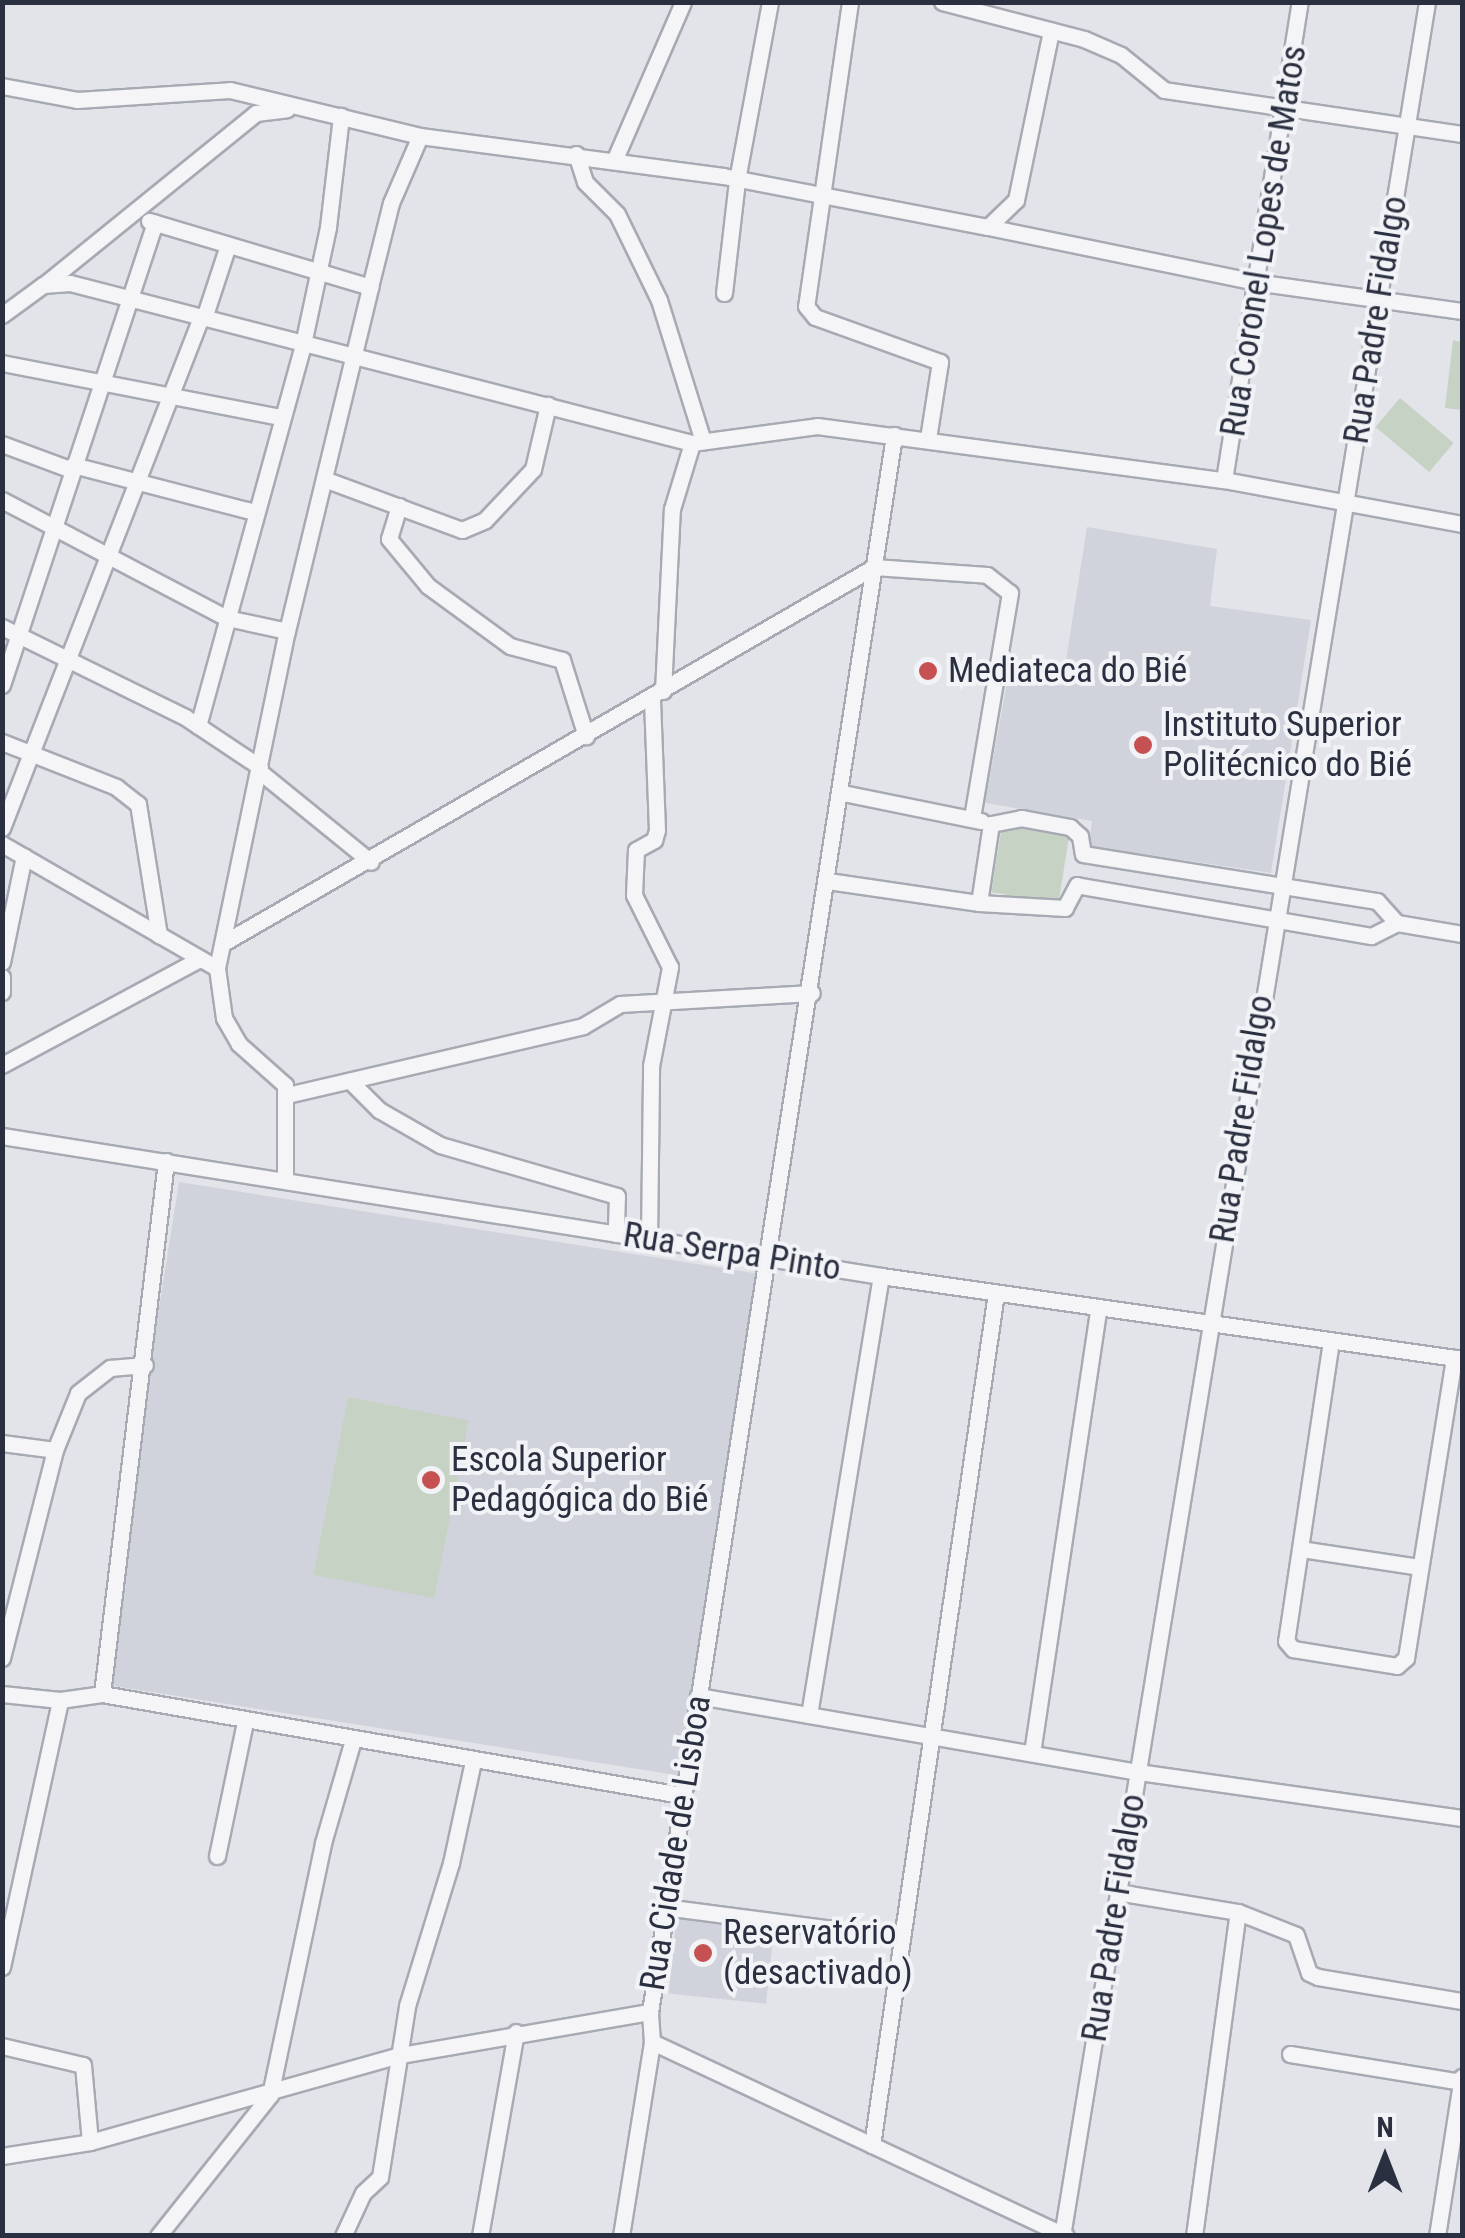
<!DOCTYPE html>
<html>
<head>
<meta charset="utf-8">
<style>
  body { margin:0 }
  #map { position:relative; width:1465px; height:2238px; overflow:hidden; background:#e2e4e9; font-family:"Roboto Condensed",sans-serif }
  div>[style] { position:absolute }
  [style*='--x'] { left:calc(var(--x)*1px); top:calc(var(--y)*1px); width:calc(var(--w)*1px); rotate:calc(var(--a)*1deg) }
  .built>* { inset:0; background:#d0d3db; transform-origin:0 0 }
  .green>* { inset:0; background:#c6d3c4; transform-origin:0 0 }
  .roads { filter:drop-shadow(2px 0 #a7aab3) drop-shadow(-2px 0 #a7aab3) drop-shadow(0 2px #a7aab3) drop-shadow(0 -2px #a7aab3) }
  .minor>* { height:15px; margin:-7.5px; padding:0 7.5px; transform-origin:7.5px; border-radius:7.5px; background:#f5f5f8 }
  .dots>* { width:28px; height:28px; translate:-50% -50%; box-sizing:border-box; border:5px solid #f2f3f7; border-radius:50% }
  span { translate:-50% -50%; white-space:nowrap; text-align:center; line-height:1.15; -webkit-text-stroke:8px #f2f3f7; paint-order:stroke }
  .street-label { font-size:35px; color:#2b3040 }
  .poi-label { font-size:35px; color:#2b3040 }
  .left { translate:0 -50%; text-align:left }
  .frame { position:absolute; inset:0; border:5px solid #2b3040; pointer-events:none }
  .north { position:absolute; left:1335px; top:2108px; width:100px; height:100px; -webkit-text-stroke:8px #f2f3f7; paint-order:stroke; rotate:0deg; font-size:28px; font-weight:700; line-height:40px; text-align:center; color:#2b3040 }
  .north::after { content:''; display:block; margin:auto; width:35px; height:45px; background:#2b3040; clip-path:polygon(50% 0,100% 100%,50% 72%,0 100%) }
</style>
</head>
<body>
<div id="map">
  <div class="built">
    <div style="clip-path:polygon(1087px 527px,1217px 549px,1210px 606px,1311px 620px,1271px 873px,1089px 846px,1092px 821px,985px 803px,1008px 677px,1062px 686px)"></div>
    <div style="left:179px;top:1182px;width:585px;height:508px;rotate:9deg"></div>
    <div style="left:677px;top:1914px;width:98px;height:80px;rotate:6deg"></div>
  </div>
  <div class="green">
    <div style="clip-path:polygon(1453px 340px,1462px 342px,1462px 410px,1445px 408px)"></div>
    <div style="left:1400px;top:398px;width:70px;height:38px;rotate:40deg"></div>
    <div style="left:1002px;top:825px;width:68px;height:68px;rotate:9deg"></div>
    <div style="left:348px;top:1397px;width:123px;height:181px;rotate:11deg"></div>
  </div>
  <div class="roads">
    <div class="minor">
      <div style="--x:850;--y:2;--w:307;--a:98.2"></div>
      <div style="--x:806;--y:306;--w:14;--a:51"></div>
      <div style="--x:815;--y:317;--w:133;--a:19.8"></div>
      <div style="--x:940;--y:362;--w:78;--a:98.9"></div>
      <div style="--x:942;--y:2;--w:147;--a:14.6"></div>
      <div style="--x:1084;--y:39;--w:40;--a:23.4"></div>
      <div style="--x:1121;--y:55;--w:55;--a:39.1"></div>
      <div style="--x:1164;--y:90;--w:301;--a:8.4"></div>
      <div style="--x:2;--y:86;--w:76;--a:10.6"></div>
      <div style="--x:77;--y:100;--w:153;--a:-3.7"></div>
      <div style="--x:230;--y:90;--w:195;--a:13.6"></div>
      <div style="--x:420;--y:136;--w:306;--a:7.5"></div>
      <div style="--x:723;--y:176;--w:270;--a:10.9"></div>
      <div style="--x:988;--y:227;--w:39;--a:-44"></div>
      <div style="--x:1016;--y:200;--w:173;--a:-78.3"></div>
      <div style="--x:576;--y:154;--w:29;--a:72"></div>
      <div style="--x:585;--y:182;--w:45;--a:45"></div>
      <div style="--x:617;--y:214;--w:96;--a:64"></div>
      <div style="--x:659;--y:300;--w:148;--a:72.7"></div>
      <div style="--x:614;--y:161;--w:173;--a:-66.5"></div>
      <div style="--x:149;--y:221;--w:231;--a:16.6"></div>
      <div style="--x:988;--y:227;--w:273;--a:11.6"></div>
      <div style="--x:1255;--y:282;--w:209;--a:8"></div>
      <div style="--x:46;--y:283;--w:270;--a:-39"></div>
      <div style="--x:256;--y:113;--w:31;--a:-7"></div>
      <div style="--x:724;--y:293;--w:114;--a:-83.4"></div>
      <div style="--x:737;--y:180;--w:181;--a:-79.5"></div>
      <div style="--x:2;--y:315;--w:51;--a:-36.2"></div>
      <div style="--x:43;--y:285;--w:27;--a:-4"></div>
      <div style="--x:70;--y:283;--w:642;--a:14.43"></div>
      <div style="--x:204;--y:318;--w:77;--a:-71.8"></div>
      <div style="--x:2;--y:363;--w:284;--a:11"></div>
      <div style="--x:2;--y:444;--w:75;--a:20.4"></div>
      <div style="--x:73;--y:465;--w:188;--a:14.5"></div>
      <div style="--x:324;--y:479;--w:147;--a:20.3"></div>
      <div style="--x:462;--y:530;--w:25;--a:-23"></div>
      <div style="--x:485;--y:520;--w:70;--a:-46.7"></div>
      <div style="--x:533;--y:469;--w:66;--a:-76.8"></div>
      <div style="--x:1224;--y:480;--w:484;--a:-81"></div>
      <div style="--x:2;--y:500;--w:254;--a:27.7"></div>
      <div style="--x:227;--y:618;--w:61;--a:12.2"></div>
      <div style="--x:399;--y:506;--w:34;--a:107"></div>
      <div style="--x:389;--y:539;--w:61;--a:50.3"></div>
      <div style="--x:428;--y:586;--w:102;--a:36.2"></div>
      <div style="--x:510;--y:646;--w:54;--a:15.1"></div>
      <div style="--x:562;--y:660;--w:80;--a:72.5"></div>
      <div style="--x:2;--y:627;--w:204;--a:26.2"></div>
      <div style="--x:185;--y:717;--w:90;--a:33.7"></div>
      <div style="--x:2;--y:685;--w:487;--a:-71.7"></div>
      <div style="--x:663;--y:691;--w:182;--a:-87.2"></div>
      <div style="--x:672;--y:509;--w:69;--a:-73.1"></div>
      <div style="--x:692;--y:443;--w:126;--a:-7.7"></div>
      <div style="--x:817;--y:426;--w:411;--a:7.6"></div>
      <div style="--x:1224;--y:480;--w:242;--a:10.5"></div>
      <div style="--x:198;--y:726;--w:396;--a:-74.6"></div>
      <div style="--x:303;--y:344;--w:120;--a:-77.9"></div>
      <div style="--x:328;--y:227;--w:112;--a:-83.3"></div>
      <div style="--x:2;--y:742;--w:123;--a:21.5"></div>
      <div style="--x:116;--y:787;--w:28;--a:38"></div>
      <div style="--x:138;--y:804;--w:133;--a:80.9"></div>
      <div style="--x:259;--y:771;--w:144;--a:39.1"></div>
      <div style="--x:843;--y:793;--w:141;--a:11.5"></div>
      <div style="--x:1021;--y:818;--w:50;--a:10.4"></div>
      <div style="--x:1070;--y:827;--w:13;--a:42"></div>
      <div style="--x:1080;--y:836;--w:18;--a:81"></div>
      <div style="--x:1083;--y:854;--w:298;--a:9.1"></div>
      <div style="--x:1377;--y:901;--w:30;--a:48"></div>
      <div style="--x:1397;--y:923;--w:29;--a:153"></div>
      <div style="--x:1371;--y:936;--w:298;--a:-170.2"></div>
      <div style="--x:1077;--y:885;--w:26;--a:118"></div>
      <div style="--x:1065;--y:908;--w:86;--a:-176.7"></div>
      <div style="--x:979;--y:903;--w:80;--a:-81.4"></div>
      <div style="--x:991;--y:824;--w:31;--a:-11"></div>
      <div style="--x:2;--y:828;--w:548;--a:-68.72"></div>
      <div style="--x:2;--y:844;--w:248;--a:30"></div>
      <div style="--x:828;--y:881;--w:153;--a:8.3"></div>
      <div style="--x:1397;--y:923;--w:66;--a:9.6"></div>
      <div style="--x:225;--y:942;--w:750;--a:-30.02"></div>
      <div style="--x:874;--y:567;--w:113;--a:4"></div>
      <div style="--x:987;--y:575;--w:29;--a:38"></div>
      <div style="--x:1010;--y:593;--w:228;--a:99.6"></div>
      <div style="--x:2;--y:962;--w:108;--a:-78.3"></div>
      <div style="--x:2;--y:977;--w:15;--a:90"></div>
      <div style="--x:2;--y:1065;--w:225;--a:-28.2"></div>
      <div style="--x:353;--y:1084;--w:37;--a:45"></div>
      <div style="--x:379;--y:1110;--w:70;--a:29.8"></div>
      <div style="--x:440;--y:1145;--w:184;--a:16.1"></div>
      <div style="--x:617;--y:1196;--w:38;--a:92"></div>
      <div style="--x:287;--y:1095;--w:304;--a:-13.1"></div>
      <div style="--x:583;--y:1026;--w:43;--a:-30.7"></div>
      <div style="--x:620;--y:1004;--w:192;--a:-3.3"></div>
      <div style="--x:2;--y:1136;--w:890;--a:9.05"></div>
      <div style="--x:881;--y:1276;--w:587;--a:8.13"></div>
      <div style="--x:285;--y:1179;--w:94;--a:-90"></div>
      <div style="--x:285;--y:1085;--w:62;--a:-138.3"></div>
      <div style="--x:239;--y:1044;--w:30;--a:-120"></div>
      <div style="--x:224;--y:1018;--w:50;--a:-98"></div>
      <div style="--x:217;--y:968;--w:344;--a:-78.3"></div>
      <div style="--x:287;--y:631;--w:354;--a:-76.4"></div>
      <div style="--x:370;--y:287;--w:87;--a:-76"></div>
      <div style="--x:391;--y:203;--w:73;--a:-66.6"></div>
      <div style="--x:649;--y:1240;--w:174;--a:-89.3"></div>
      <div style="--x:651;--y:1066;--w:101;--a:-79.1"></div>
      <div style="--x:670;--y:967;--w:80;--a:-116.6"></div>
      <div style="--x:634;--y:895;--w:45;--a:-87.5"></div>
      <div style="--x:636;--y:850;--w:21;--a:-29"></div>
      <div style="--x:654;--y:840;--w:10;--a:-73"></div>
      <div style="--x:657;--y:830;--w:132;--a:-92.2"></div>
      <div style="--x:1331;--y:1341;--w:303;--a:98.5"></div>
      <div style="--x:1286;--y:1641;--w:11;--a:49"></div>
      <div style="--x:1293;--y:1649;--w:105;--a:9.3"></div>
      <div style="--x:1397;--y:1666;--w:12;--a:-42"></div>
      <div style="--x:1406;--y:1658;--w:304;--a:-80.9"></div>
      <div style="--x:2;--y:1443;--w:53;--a:7.5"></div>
      <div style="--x:1301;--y:1549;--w:120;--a:8.6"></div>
      <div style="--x:2;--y:1658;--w:215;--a:-75.7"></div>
      <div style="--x:55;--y:1450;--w:61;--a:-68"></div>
      <div style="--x:78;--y:1393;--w:41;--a:-38"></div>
      <div style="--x:110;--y:1368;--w:35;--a:-5"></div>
      <div style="--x:2;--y:1694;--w:58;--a:5.9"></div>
      <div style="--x:60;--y:1700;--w:42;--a:-8.1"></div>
      <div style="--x:102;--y:1694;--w:588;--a:9.9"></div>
      <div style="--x:102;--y:1694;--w:537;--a:-83.15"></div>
      <div style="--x:698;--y:1696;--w:447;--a:9.8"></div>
      <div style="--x:1138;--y:1772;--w:327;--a:8.1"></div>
      <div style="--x:809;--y:1715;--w:445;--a:-80.7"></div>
      <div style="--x:1032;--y:1753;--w:451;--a:-81.5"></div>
      <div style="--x:217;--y:1856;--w:137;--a:-78.2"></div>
      <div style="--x:1117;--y:1892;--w:123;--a:9.4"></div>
      <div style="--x:1238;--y:1912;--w:62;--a:21.6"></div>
      <div style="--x:1296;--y:1935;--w:40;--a:71.1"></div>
      <div style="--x:1309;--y:1973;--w:10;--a:24"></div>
      <div style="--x:1318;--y:1977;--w:146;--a:9.5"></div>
      <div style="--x:664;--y:1907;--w:240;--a:7.4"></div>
      <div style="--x:2;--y:1967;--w:273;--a:-77.7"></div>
      <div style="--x:652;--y:2042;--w:457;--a:25.1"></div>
      <div style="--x:2;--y:2046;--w:83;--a:13.2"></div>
      <div style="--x:83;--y:2065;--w:77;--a:84.8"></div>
      <div style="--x:1290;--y:2054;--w:173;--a:9.3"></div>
      <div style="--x:872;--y:2145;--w:861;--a:-81.72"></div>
      <div style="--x:2;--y:2156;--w:89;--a:-9"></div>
      <div style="--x:90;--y:2142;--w:322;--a:-15.7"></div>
      <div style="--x:400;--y:2055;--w:254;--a:-9.8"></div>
      <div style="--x:650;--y:2012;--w:1596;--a:-81.2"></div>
      <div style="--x:158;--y:2236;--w:180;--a:-51.5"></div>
      <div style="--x:270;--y:2095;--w:258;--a:-78.1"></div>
      <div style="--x:323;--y:1843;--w:107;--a:-73.8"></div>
      <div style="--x:343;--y:2236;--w:47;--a:-65.1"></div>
      <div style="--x:363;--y:2193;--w:23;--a:-43"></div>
      <div style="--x:380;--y:2177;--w:173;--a:-81"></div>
      <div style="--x:407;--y:2006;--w:150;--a:-72.9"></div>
      <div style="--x:451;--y:1863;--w:104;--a:-77.8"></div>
      <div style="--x:480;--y:2236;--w:207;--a:-80"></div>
      <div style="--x:621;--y:2236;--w:196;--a:-80.9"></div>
      <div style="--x:652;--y:2042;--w:30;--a:-94"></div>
      <div style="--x:1062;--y:2236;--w:2264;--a:-80.72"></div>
      <div style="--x:1194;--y:2236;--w:327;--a:-82.3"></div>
      <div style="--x:1437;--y:2236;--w:161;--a:-81.1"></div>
    </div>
  </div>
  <div class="dots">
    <div style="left:928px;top:671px;background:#c55152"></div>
    <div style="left:1143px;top:745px;background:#c55152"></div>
    <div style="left:431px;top:1480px;background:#c55152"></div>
    <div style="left:703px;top:1953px;background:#c55152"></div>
  </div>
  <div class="street-label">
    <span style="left:1264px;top:241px;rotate:-81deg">Rua Coronel Lopes de Matos</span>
    <span style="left:1376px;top:320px;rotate:-81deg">Rua Padre Fidalgo</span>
    <span style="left:1242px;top:1119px;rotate:-81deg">Rua Padre Fidalgo</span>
    <span style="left:732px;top:1252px;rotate:9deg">Rua Serpa Pinto</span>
    <span style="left:676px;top:1843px;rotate:-81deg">Rua Cidade de Lisboa</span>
    <span style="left:1114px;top:1918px;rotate:-81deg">Rua Padre Fidalgo</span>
  </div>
  <div class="poi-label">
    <span class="left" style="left:948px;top:671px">Mediateca do Bié</span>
    <span class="left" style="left:1163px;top:745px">Instituto Superior<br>Politécnico do Bié</span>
    <span class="left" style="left:451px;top:1480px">Escola Superior<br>Pedagógica do Bié</span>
    <span class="left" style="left:723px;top:1953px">Reservatório<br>(desactivado)</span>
  </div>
  <div class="frame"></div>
  <div class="north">N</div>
</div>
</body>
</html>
